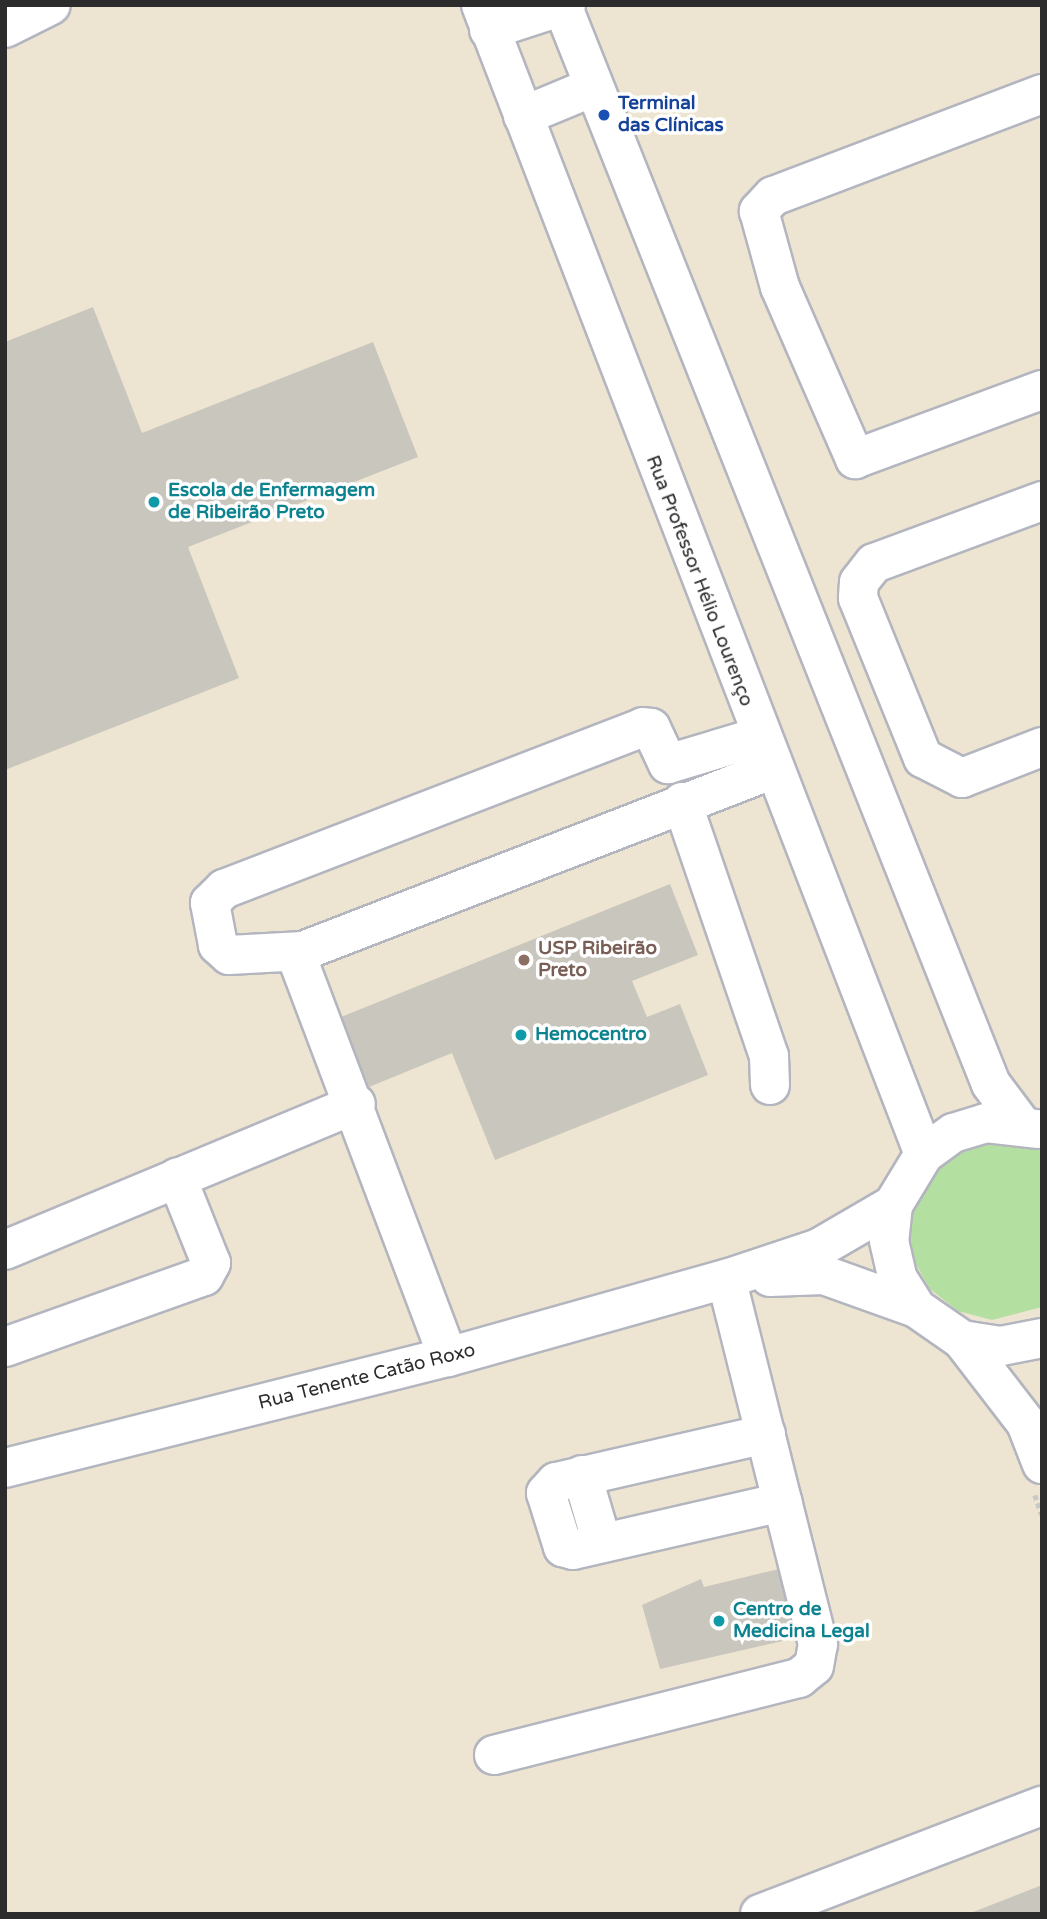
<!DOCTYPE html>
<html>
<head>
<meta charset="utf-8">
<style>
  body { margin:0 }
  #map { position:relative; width:1047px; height:1919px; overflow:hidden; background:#ede8e0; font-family:"Varela Round",sans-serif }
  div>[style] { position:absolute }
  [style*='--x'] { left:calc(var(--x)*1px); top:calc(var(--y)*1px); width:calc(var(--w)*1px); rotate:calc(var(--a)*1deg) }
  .education>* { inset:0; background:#ede5d1; transform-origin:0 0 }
  .green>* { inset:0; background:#b3dfa1 }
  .building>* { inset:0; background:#c9c6be }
  .path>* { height:4.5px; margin-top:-2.25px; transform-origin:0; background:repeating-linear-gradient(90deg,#c8c8c8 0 5px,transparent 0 8.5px) }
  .roads { filter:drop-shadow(2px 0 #b3b5bf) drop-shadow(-2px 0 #b3b5bf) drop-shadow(0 2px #b3b5bf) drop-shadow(0 -2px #b3b5bf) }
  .minor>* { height:38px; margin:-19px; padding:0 19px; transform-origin:19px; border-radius:19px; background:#fff }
  .dots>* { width:19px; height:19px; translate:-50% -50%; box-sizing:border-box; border:4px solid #fff; border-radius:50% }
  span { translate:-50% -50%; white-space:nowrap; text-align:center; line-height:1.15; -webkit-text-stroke:7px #fff; paint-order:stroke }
  .transit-label { font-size:19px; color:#164399; font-weight:700 }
  .left { translate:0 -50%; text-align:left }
  .culture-label { font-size:19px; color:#0d838f; font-weight:700 }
  .street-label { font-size:19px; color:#2c2c2c }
  .education-label { font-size:19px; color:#785e54; font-weight:700 }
  .frame { position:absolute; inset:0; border:7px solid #2c2c2c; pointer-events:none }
</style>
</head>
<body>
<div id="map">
  <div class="education">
    <div style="left:5px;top:5px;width:1037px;height:1909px"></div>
  </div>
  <div class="green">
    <div style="clip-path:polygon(1005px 1140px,1042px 1151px,1042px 1307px,992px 1320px,958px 1311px,930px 1289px,913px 1259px,909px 1224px,918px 1190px,940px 1162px,970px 1144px)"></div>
  </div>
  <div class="building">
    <div style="clip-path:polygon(93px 307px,142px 433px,373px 342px,418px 457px,188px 547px,239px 678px,5px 770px,5px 342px)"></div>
    <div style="clip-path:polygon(670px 884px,698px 955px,632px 981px,647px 1017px,680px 1004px,708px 1075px,495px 1160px,452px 1053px,369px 1087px,341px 1017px)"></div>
    <div style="clip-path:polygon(779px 1569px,796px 1638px,660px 1669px,642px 1605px,701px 1579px,704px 1587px)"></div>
    <div style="clip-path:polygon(1042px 1885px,1042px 1914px,968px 1914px)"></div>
  </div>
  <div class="path">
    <div style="--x:1035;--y:1495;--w:21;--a:71"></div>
  </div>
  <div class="roads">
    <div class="minor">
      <div style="--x:481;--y:5;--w:1231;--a:68.92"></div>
      <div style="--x:562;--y:5;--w:1161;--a:68.32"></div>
      <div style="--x:991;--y:1084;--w:50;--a:53.1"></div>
      <div style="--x:5;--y:28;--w:51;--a:-26.6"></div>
      <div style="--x:489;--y:30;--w:81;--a:-18"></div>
      <div style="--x:1042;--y:94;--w:288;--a:159.2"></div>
      <div style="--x:773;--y:196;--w:21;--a:133"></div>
      <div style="--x:759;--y:211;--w:79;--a:74.6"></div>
      <div style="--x:780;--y:287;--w:188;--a:66.4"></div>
      <div style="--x:855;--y:459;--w:199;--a:-20.3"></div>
      <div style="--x:523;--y:116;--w:76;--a:-22.5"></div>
      <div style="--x:1042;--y:501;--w:179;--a:159.7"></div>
      <div style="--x:874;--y:563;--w:24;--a:128"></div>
      <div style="--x:859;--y:582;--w:16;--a:94"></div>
      <div style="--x:858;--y:598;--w:173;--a:67.9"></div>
      <div style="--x:923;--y:758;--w:44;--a:27.1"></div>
      <div style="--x:962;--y:778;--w:86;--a:-21.2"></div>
      <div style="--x:682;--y:802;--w:268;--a:71.1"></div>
      <div style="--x:769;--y:1056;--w:29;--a:88"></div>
      <div style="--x:303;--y:951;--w:74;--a:176.9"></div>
      <div style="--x:229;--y:955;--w:15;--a:-138"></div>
      <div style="--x:218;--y:945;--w:43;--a:-100.8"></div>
      <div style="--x:210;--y:903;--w:20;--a:-45"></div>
      <div style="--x:224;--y:889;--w:449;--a:-21.1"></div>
      <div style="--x:643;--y:727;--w:8;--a:7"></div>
      <div style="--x:651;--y:728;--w:40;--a:65"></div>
      <div style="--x:668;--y:764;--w:94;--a:-16.7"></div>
      <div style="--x:1037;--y:1129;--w:51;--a:-173.3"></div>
      <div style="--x:986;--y:1123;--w:34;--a:163"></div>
      <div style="--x:953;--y:1133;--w:36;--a:144"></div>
      <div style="--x:924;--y:1154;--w:60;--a:121.3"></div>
      <div style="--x:893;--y:1205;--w:36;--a:96"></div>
      <div style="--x:889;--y:1241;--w:37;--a:77"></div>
      <div style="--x:897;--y:1277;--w:36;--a:58"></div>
      <div style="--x:916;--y:1308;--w:56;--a:34.8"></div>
      <div style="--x:962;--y:1340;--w:39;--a:9"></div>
      <div style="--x:1001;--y:1346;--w:42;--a:-11"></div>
      <div style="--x:5;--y:1250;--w:380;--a:-22.6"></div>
      <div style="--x:770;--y:1277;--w:54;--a:-2.1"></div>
      <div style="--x:824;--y:1275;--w:98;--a:19.7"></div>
      <div style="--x:962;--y:1340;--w:105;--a:52.4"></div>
      <div style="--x:1026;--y:1423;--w:44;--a:68.7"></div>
      <div style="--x:5;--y:1347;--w:211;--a:-19.6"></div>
      <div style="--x:204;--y:1276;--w:15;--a:-62"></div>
      <div style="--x:211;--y:1263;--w:92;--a:-111.8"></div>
      <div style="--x:448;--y:1357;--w:419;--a:-110.7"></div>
      <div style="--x:300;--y:965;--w:14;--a:-78"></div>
      <div style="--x:303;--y:951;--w:502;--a:-21.14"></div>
      <div style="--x:766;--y:1434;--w:215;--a:167.1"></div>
      <div style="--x:556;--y:1482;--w:15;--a:132"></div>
      <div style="--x:546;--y:1493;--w:57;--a:72.5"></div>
      <div style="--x:563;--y:1547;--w:10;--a:17"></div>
      <div style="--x:573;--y:1550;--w:215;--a:-12.9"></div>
      <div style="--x:5;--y:1468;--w:457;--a:-14.1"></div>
      <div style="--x:448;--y:1357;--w:289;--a:-15.7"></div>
      <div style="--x:726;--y:1279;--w:98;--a:-18.4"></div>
      <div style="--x:819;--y:1248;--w:86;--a:-30.2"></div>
      <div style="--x:582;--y:1475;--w:71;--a:73.6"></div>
      <div style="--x:494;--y:1755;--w:315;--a:-14.2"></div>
      <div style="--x:799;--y:1678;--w:19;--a:-39"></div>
      <div style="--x:814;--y:1666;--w:22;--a:-80"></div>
      <div style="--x:818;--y:1644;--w:376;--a:-104.1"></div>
      <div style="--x:760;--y:1914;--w:302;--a:-21"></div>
    </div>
  </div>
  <div class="dots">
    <div style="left:604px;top:115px;background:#1a4fb4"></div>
    <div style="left:154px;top:502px;background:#0f9aa8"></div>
    <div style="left:524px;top:960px;background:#8d6e63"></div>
    <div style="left:521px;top:1035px;background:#0f9aa8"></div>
    <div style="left:719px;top:1621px;background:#0f9aa8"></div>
  </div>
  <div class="transit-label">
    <span class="left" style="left:618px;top:115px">Terminal<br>das Clínicas</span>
  </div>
  <div class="culture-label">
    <span class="left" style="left:168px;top:502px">Escola de Enfermagem<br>de Ribeirão Preto</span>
    <span class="left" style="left:535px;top:1035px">Hemocentro</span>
    <span class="left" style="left:733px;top:1621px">Centro de<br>Medicina Legal</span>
  </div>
  <div class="street-label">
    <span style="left:699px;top:581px;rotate:69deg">Rua Professor Hélio Lourenço</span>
    <span style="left:367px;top:1377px;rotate:-14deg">Rua Tenente Catão Roxo</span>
  </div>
  <div class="education-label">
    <span class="left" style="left:538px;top:960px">USP Ribeirão<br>Preto</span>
  </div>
  <div class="frame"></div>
</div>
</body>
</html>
